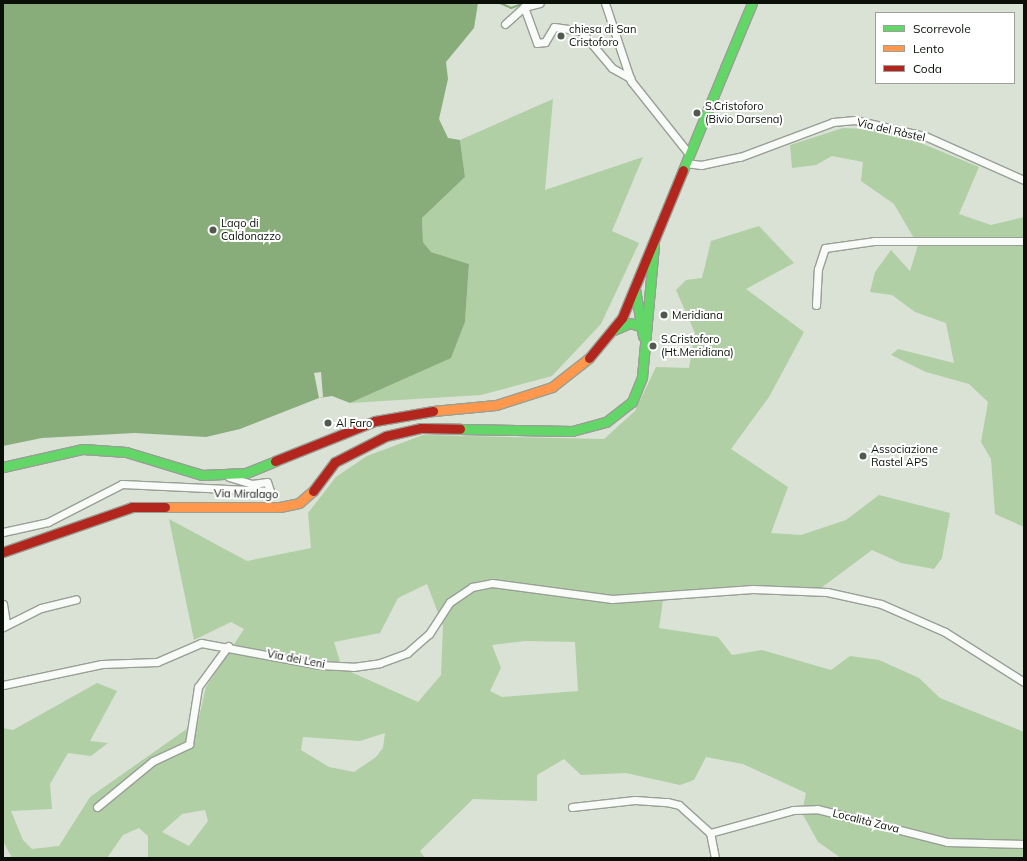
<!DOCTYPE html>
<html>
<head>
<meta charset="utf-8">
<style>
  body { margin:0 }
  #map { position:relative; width:1027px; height:861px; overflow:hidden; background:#d9e2d5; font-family:Mulish,sans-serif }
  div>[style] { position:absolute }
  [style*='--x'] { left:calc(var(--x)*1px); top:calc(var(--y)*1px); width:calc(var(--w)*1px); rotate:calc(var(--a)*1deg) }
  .green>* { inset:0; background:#b0cfa5 }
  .water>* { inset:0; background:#88ad7b }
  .pier>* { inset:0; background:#d9e2d5 }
  .stream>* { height:2px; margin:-1px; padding:0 1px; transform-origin:1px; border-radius:1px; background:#88ad7b }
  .roads { filter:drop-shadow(1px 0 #989f95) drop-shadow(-1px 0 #989f95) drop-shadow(0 1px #989f95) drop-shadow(0 -1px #989f95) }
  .street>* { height:7px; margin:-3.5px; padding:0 3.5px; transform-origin:3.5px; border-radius:3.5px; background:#f9fbf9 }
  .fast>* { height:9px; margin:-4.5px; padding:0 4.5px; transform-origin:4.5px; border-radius:4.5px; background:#63d668 }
  .slow>* { height:9px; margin:-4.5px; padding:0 4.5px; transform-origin:4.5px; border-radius:4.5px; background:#ff974d }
  .jam>* { height:9px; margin:-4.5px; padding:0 4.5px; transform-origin:4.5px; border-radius:4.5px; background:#b3261e }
  .dots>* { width:11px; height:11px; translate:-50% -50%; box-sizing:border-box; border:2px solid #fff; border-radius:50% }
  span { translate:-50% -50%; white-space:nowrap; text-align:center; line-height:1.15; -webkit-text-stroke:4px #fff; paint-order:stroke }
  .poi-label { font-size:11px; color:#0a1008 }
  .left { translate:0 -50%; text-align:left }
  .street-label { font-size:11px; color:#0a1008 }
  .frame { position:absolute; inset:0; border:4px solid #0a1008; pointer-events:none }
  .legend { position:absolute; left:875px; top:12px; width:140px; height:72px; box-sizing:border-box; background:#fff; border:1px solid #9d9f9c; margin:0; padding:5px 7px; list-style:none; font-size:12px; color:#0a1008 }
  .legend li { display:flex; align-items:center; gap:8px; height:20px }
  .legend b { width:20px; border:1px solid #9d9f9c }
</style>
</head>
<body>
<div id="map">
  <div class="green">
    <div style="clip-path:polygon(553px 99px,545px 190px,643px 157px,612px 231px,639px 243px,601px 324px,552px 376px,481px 395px,350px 403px,451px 357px,465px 322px,469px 264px,431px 252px,423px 242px,422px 218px,465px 177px,460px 140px)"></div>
    <div style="clip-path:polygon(843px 128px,889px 130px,979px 167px,959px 214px,991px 225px,1024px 217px,1024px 527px,995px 514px,991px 459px,981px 442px,988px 402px,969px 384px,926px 372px,891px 355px,898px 349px,954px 363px,946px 323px,915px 312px,892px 295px,870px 292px,875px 272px,891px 250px,910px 271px,918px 245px,894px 204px,861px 181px,863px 162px,832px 156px,816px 165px,792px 168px,790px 145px)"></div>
    <div style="clip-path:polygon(evenodd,759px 226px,794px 263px,746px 289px,804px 332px,769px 397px,731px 449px,788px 487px,771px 533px,801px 535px,846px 520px,879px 495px,950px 513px,942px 558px,934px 569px,901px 563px,872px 550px,821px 588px,747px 585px,664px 593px,659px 628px,718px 637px,732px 655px,762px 650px,831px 670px,850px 656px,879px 660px,919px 678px,940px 698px,1024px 732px,1024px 858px,841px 858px,818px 842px,802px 813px,806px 793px,743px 764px,706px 757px,694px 780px,680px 785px,626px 773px,581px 775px,564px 759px,537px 775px,537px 801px,473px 799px,420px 851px,425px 858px,148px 858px,148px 836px,139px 828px,123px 835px,107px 858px,12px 858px,3px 841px,3px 728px,13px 730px,97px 683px,117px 691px,90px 741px,108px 743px,91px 756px,68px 753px,50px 784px,52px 809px,11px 811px,23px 840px,32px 849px,59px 846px,90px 797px,198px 721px,206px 687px,244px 629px,231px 622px,194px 640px,169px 519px,247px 561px,311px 548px,308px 513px,336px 477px,367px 456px,423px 435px,604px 439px,635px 411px,656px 367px,689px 368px,695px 333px,676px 290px,686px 280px,702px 278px,711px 241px,759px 226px,427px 584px,443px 626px,441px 675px,418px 702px,342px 668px,334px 642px,380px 633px,398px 598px,427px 584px,759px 226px,525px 641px,575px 642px,578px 691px,502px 697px,490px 691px,501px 668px,492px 645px,525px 641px,759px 226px,385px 733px,383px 748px,376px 757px,354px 772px,329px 767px,301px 750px,303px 737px,360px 741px,385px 733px,759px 226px,205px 810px,208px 821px,189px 846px,162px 832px,182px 814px,205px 810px)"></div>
  </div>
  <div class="water">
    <div style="clip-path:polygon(3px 3px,478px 3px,474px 28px,446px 62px,448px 79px,439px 119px,448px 138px,460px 140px,465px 177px,422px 218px,423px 242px,431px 252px,469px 264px,465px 322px,451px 358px,350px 403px,332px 396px,319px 398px,240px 429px,206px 437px,135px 433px,42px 438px,3px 446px)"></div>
  </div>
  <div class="pier">
    <div style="clip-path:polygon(321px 372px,323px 397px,319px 398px,314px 373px)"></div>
  </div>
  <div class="stream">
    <div style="--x:500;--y:3;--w:12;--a:24"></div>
    <div style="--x:511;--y:8;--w:12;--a:-20"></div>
  </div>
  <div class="roads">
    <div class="street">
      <div style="--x:605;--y:3;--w:82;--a:71.6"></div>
      <div style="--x:631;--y:81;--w:93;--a:51.5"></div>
      <div style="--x:524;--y:7;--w:38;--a:70"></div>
      <div style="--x:537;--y:43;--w:8;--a:-7"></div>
      <div style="--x:545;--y:42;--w:17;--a:-59"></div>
      <div style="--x:554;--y:27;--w:27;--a:8"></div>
      <div style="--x:581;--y:31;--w:48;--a:50"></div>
      <div style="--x:612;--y:68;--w:21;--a:29"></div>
      <div style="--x:524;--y:7;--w:16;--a:-14"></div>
      <div style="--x:505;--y:24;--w:25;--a:-42"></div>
      <div style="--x:686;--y:163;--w:15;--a:8"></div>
      <div style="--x:701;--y:165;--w:40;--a:-12"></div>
      <div style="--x:740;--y:157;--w:99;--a:-20.6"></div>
      <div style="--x:833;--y:122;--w:22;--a:-5"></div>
      <div style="--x:855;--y:120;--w:72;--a:12.9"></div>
      <div style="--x:925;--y:136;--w:108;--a:24"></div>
      <div style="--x:816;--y:305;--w:36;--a:-87"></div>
      <div style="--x:818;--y:269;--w:22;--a:-72"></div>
      <div style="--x:825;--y:248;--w:49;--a:-8.1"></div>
      <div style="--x:874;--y:241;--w:150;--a:0"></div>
      <div style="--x:3;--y:532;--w:46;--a:-12.5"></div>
      <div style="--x:48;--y:522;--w:83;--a:-27.2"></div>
      <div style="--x:122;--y:484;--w:148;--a:2.7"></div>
      <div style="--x:270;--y:491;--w:9;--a:-108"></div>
      <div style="--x:267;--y:482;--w:15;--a:172"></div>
      <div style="--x:252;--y:484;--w:24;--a:-163"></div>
      <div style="--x:3;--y:604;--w:20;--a:81"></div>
      <div style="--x:3;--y:627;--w:42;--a:-26.6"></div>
      <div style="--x:41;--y:608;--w:36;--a:-14"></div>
      <div style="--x:3;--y:685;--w:101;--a:-12"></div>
      <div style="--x:102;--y:664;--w:55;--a:-2.1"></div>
      <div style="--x:157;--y:662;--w:48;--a:-23.4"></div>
      <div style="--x:201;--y:643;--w:121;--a:10.5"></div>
      <div style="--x:320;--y:665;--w:33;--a:3"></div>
      <div style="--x:353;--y:667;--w:27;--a:-8"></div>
      <div style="--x:380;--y:663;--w:29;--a:-20"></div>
      <div style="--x:407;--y:653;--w:29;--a:-41"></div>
      <div style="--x:429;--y:634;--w:38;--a:-57"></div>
      <div style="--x:450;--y:602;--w:27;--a:-34"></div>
      <div style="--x:472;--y:587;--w:20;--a:-11"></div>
      <div style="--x:492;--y:583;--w:121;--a:7.6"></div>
      <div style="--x:612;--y:599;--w:141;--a:-4.1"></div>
      <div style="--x:753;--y:589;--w:74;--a:2.3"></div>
      <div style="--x:827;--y:592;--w:55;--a:12.5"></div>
      <div style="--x:881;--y:604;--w:70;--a:23.6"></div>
      <div style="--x:945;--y:632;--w:93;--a:32.3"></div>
      <div style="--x:97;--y:807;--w:72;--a:-39.4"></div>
      <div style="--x:153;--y:761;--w:40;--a:-25"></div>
      <div style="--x:189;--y:744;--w:58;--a:-81"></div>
      <div style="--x:198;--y:687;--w:51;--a:-53.8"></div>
      <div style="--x:572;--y:807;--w:63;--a:-6.3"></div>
      <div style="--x:635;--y:800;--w:32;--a:4"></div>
      <div style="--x:667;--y:802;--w:12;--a:14"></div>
      <div style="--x:679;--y:805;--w:42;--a:42.1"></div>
      <div style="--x:715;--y:858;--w:25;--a:-101"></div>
      <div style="--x:710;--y:833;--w:86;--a:-15.5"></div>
      <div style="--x:793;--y:810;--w:24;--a:-2"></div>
      <div style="--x:817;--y:809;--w:134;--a:14.2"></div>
      <div style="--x:947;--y:842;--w:77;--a:1.5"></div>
    </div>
    <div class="fast">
      <div style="--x:725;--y:68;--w:70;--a:-67.4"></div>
      <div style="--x:683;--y:170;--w:110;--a:-67.6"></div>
      <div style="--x:635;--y:289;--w:48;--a:80.3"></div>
      <div style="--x:614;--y:330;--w:17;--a:-24"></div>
      <div style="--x:630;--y:323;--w:13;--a:18"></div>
      <div style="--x:460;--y:429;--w:112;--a:1"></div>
      <div style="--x:572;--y:431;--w:35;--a:-15"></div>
      <div style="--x:606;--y:422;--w:33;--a:-38"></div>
      <div style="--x:632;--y:402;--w:27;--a:-68"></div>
      <div style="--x:642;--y:377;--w:132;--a:-84.8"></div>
      <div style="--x:3;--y:467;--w:82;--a:-12.7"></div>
      <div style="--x:83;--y:449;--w:43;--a:4"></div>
      <div style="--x:126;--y:452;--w:79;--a:16.8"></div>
      <div style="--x:202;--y:475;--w:44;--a:-2.6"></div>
      <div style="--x:246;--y:473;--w:31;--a:-22"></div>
    </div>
    <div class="slow">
      <div style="--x:433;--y:411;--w:63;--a:-5.4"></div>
      <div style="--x:496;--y:405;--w:59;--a:-17.8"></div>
      <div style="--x:552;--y:387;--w:47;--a:-38.1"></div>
      <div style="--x:165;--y:507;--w:115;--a:0"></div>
      <div style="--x:280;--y:507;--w:19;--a:-12"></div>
      <div style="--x:299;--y:503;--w:18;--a:-41"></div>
    </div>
    <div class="jam">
      <div style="--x:589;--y:358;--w:52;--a:-50.5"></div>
      <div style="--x:622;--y:318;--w:160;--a:-67.6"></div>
      <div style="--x:275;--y:461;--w:108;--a:-21.8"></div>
      <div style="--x:375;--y:421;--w:59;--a:-9.8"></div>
      <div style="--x:313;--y:491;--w:36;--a:-53"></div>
      <div style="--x:335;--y:462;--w:57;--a:-27"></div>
      <div style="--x:386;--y:436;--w:36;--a:-13"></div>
      <div style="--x:421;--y:428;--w:39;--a:1"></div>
      <div style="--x:3;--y:552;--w:137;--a:-19.2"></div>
      <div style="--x:132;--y:507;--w:33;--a:0"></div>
    </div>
  </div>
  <div class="dots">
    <div style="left:561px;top:36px;background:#525a50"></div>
    <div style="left:697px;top:113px;background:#525a50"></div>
    <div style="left:213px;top:230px;background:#525a50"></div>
    <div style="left:664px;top:315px;background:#525a50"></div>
    <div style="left:653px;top:346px;background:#525a50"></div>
    <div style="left:328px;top:423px;background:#525a50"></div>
    <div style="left:863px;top:456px;background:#525a50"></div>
  </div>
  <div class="poi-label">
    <span class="left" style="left:569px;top:36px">chiesa di San<br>Cristoforo</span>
    <span class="left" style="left:705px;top:113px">S.Cristoforo<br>(Bivio Darsena)</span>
    <span class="left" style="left:221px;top:230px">Lago di<br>Caldonazzo</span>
    <span class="left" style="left:672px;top:315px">Meridiana</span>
    <span class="left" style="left:661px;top:346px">S.Cristoforo<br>(Ht.Meridiana)</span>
    <span class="left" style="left:336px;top:423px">Al Faro</span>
    <span class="left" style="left:871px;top:456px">Associazione<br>Rastel APS</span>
  </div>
  <div class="street-label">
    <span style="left:891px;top:130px;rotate:13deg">Via del Ràstel</span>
    <span style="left:246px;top:494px;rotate:1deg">Via Miralago</span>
    <span style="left:296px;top:659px;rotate:11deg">Via dei Leni</span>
    <span style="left:866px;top:821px;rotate:14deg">Località Zava</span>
  </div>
  <div class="frame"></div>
  <ul class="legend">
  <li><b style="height:5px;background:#63d668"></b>Scorrevole</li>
  <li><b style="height:5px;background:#ff974d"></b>Lento</li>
  <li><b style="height:5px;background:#b3261e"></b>Coda</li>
  </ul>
</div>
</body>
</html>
